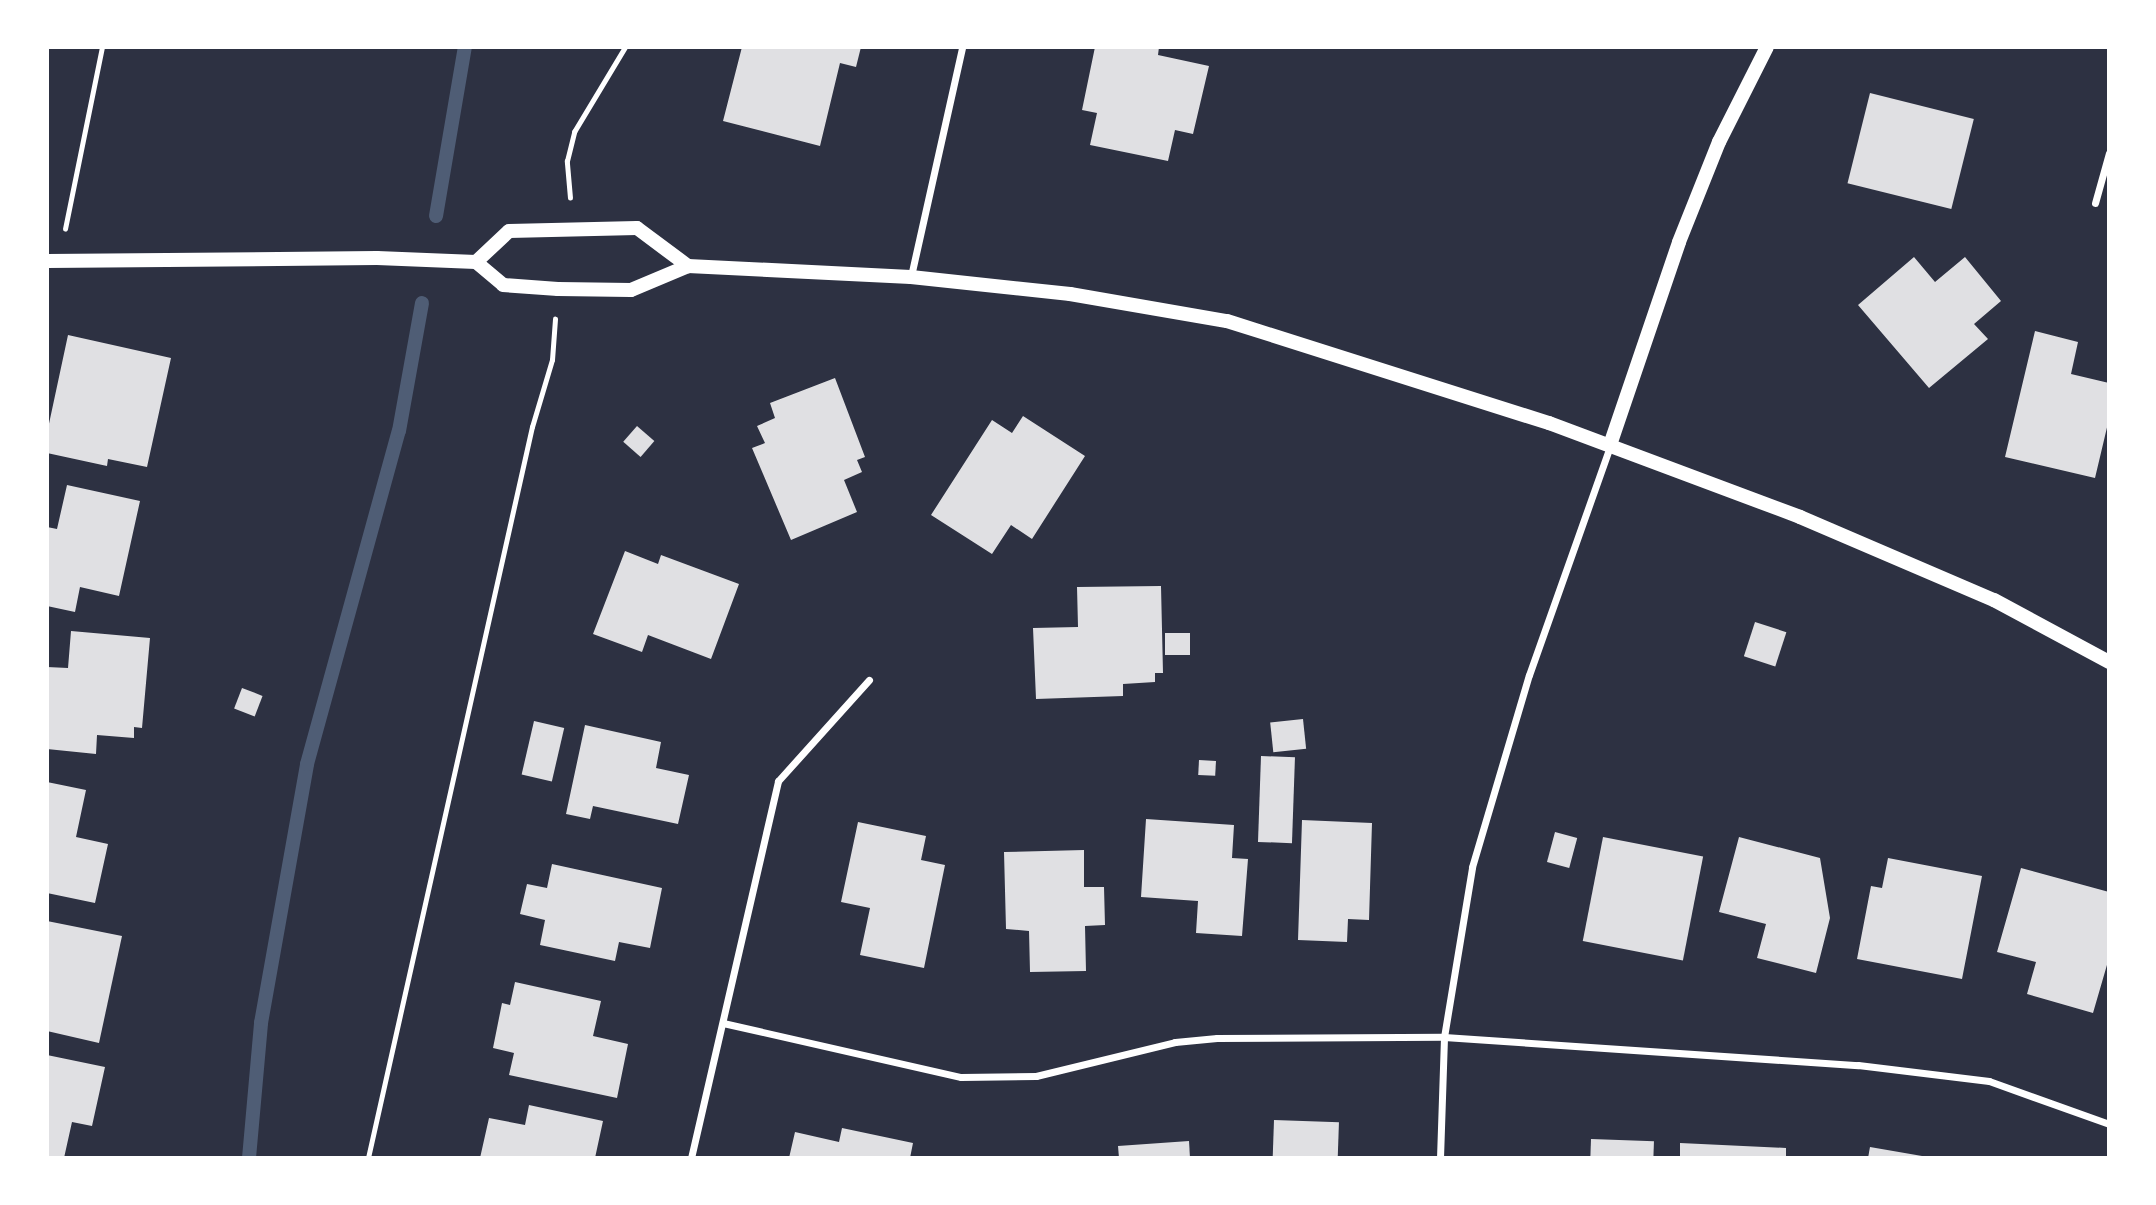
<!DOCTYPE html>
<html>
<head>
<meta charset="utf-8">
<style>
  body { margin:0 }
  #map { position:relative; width:2156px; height:1205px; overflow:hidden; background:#2d3142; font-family:"Open Sans",sans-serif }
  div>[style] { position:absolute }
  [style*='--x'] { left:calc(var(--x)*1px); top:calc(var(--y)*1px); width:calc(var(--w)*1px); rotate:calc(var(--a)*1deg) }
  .stream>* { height:14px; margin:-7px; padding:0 7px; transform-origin:7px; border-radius:7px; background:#4f5d75 }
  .building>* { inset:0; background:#e0e0e3; transform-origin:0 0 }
  .path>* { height:4.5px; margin:-2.25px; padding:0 2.25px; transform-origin:2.25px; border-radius:2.25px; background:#fff }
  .minor>* { height:7px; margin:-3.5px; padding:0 3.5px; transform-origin:3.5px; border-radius:3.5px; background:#fff }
  .secondary>* { height:14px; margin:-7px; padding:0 7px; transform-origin:7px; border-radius:7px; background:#fff }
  span { translate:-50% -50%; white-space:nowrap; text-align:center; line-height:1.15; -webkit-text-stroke:5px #fff; paint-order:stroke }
  .frame { position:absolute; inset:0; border:49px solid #fff; pointer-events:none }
</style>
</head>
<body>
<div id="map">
  <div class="stream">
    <div style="--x:436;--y:216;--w:171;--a:-80.3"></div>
    <div style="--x:249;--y:1158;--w:136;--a:-84.9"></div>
    <div style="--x:261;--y:1023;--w:263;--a:-79.9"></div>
    <div style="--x:307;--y:764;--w:345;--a:-74.6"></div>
    <div style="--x:399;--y:431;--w:130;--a:-79.8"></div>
  </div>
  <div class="building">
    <div style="clip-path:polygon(742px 47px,861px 47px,856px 67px,840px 63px,820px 146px,723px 121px)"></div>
    <div style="clip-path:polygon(1095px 47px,1159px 47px,1158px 55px,1209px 66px,1193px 134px,1175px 130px,1168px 161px,1090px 145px,1097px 113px,1082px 110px)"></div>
    <div style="left:1870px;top:93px;width:107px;height:93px;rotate:14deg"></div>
    <div style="clip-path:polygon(1914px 257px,1935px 282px,1965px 257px,2001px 301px,1974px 324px,1988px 339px,1929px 388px,1858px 305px)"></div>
    <div style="clip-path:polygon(2035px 331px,2078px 342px,2071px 374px,2109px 383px,2109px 419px,2095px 478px,2005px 457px)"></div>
    <div style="clip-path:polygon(68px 335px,171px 358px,147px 467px,108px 459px,107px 466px,47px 453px,47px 433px)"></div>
    <div style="clip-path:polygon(835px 378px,865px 457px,857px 460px,862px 472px,844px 480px,857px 512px,791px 540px,752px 448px,765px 443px,757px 426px,775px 418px,770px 403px)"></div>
    <div style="clip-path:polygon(1023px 416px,1085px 456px,1032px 539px,1011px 525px,992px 554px,931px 515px,992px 420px,1012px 433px)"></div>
    <div style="left:637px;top:426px;width:23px;height:21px;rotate:41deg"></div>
    <div style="clip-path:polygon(67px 485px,140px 501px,119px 596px,80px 587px,75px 612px,47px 606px,47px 527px,57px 529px)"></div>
    <div style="clip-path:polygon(625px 551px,658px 564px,661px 555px,739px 584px,711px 659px,648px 635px,642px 652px,593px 634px)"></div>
    <div style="clip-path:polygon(1161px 586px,1163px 673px,1155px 673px,1155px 682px,1123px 684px,1123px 696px,1036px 699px,1033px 628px,1078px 627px,1077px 587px)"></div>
    <div style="left:1755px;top:622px;width:33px;height:36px;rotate:18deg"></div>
    <div style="clip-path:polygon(71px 631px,150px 638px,142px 728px,134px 727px,134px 738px,97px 735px,96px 754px,47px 749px,47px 667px,68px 668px)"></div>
    <div style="left:1165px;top:633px;width:25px;height:22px"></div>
    <div style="left:242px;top:688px;width:22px;height:22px;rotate:21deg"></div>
    <div style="left:1303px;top:719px;width:30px;height:33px;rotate:84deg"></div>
    <div style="left:534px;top:721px;width:31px;height:55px;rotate:13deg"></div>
    <div style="clip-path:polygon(585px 725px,661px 742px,656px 768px,689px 775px,678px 824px,593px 806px,590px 819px,566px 814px)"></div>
    <div style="left:1261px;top:756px;width:34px;height:86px;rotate:2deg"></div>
    <div style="left:1199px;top:760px;width:17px;height:15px;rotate:3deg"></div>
    <div style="clip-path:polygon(47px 782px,86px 790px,76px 837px,108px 844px,95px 903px,47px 893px)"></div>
    <div style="clip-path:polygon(1146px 819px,1234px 825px,1232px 858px,1248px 859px,1242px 936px,1196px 933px,1198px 901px,1141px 897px)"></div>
    <div style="clip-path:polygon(1302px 820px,1372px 823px,1369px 920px,1348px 919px,1347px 942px,1298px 940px)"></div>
    <div style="clip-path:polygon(858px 822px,926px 836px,921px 860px,945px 865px,924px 968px,860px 955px,870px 908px,841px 902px)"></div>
    <div style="left:1555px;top:832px;width:23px;height:31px;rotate:15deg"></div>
    <div style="left:1603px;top:837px;width:102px;height:106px;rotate:11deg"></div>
    <div style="clip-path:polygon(1739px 837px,1820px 858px,1830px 918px,1816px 973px,1757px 958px,1766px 924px,1719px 912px)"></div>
    <div style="clip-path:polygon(1084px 850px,1084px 887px,1104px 887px,1105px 925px,1085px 926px,1086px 971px,1030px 972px,1029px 931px,1006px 929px,1004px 852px)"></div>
    <div style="clip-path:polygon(1888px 858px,1982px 876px,1962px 979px,1857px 959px,1871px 886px,1882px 888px)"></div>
    <div style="clip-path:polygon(552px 864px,662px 888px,650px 948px,619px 942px,615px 961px,540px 945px,545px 920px,520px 914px,527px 884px,547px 888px)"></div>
    <div style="clip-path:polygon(2021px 868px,2109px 892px,2109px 958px,2093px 1013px,2027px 994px,2036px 962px,1997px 952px)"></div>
    <div style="clip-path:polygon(47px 921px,122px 936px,99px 1043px,47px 1031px)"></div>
    <div style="clip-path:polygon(515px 982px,601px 1001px,593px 1036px,628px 1044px,617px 1098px,509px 1075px,514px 1053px,493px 1048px,502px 1003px,510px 1005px)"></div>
    <div style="clip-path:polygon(47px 1055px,105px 1067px,92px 1126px,72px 1122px,64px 1158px,47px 1158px)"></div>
    <div style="clip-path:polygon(529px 1105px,603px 1121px,595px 1158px,480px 1158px,489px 1118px,525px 1125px)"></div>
    <div style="left:1274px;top:1120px;width:65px;height:38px;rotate:2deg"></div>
    <div style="clip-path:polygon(842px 1128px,913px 1143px,910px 1158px,789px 1158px,795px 1132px,839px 1142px)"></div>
    <div style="left:1591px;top:1139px;width:63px;height:19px;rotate:2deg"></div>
    <div style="clip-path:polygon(1189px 1141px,1190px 1158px,1119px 1158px,1118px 1146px)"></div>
    <div style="clip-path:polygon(1680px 1143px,1786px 1148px,1786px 1158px,1680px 1158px)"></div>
    <div style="clip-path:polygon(1870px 1147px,1922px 1156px,1922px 1158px,1868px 1158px)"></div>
  </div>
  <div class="path">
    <div style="--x:570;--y:198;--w:37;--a:-95"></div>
    <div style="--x:567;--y:161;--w:30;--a:-76"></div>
    <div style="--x:574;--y:132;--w:99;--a:-59"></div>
    <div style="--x:65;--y:229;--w:186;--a:-78.5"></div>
    <div style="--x:368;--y:1158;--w:749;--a:-77.36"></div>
    <div style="--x:532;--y:427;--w:70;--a:-73.4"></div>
    <div style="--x:552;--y:360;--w:41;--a:-85.8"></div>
  </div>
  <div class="minor">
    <div style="--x:2095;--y:203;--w:52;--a:-74.4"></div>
    <div style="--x:911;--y:276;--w:235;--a:-77.4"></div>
    <div style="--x:723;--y:1023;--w:244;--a:12.8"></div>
    <div style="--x:961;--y:1077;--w:75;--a:-0.8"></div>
    <div style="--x:1036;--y:1076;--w:143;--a:-13.7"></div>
    <div style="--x:1175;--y:1042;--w:42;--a:-5.4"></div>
    <div style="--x:1217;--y:1038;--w:227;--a:-0.3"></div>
    <div style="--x:1444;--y:1037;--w:415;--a:3.9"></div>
    <div style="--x:1858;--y:1065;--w:132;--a:7"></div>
    <div style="--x:1989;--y:1081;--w:127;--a:19.7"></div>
    <div style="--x:691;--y:1158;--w:387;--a:-77"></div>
    <div style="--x:778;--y:781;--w:136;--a:-48"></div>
    <div style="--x:1440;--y:1158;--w:121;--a:-88.1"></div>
    <div style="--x:1444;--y:1037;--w:172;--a:-80.6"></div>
    <div style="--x:1472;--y:867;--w:200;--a:-73.5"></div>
    <div style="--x:1529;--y:675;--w:243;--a:-70.5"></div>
  </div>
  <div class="secondary">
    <div style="--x:47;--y:261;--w:330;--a:-0.5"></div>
    <div style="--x:377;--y:258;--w:99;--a:2.3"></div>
    <div style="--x:476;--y:262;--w:35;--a:40"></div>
    <div style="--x:503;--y:285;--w:55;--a:4.2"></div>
    <div style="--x:558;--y:289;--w:73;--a:0.8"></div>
    <div style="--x:631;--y:290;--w:62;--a:-22.8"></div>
    <div style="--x:688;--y:266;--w:223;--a:2.8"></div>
    <div style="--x:911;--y:277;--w:160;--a:6.1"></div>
    <div style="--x:1070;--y:294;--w:159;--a:9.8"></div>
    <div style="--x:1227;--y:321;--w:338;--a:17.6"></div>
    <div style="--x:1549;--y:423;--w:268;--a:20.5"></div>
    <div style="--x:1800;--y:517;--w:211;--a:23.2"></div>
    <div style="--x:1994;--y:600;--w:131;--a:28.3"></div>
    <div style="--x:476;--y:262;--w:45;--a:-43.2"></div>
    <div style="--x:509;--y:231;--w:128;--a:-1.3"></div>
    <div style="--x:637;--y:228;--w:64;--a:36.7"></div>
    <div style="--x:1610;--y:445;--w:214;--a:-71.2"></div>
    <div style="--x:1679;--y:242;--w:108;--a:-68.2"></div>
    <div style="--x:1719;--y:142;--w:106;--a:-63.2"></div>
  </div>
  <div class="frame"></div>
</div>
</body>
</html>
